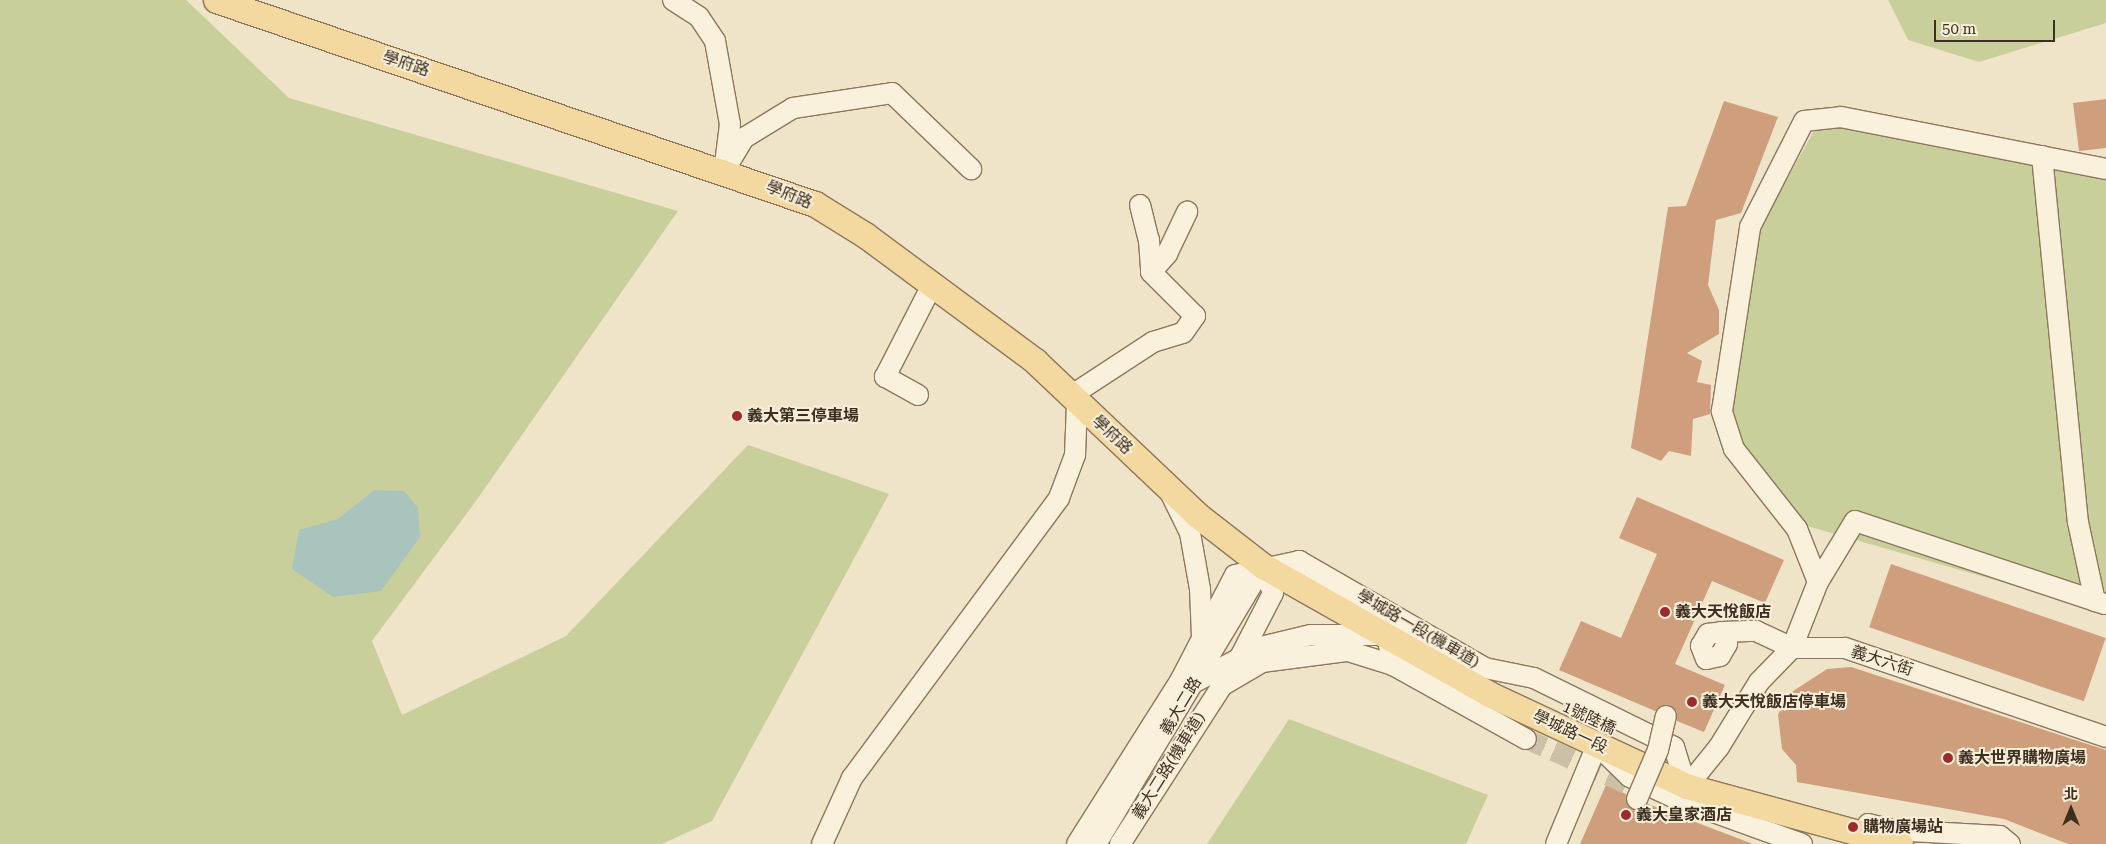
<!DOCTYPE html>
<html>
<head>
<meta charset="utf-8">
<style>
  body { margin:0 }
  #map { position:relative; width:2106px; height:844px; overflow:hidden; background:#f0e4c8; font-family:"Roboto Serif","Noto Sans TC",serif }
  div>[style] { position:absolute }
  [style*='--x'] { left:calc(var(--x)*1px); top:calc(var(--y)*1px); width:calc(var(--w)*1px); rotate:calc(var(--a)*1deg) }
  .green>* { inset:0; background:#c9cf9b }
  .water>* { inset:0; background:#a9c4bc }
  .building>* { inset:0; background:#cf9f7d; transform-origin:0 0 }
  .minor-tunnel>* { height:20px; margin-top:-10px; transform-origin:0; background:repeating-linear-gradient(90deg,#ccc0a6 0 20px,transparent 0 30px) }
  .roads { filter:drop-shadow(1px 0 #8d765c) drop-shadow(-1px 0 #8d765c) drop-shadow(0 1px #8d765c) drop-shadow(0 -1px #8d765c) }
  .minor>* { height:20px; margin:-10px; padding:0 10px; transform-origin:10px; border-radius:10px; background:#faf1dc }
  .major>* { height:25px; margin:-12.5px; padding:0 12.5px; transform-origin:12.5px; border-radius:12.5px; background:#f3d9a0 }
  .bridges { filter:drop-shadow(1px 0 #8d765c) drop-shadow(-1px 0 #8d765c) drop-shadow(0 1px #8d765c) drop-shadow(0 -1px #8d765c) }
  .minor-bridge>* { height:20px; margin:-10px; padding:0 10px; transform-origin:10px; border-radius:10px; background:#faf1dc }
  .dots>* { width:14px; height:14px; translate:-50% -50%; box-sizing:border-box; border:2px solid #f7eed8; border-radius:50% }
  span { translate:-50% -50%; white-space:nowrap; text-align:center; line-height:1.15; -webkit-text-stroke:4px #f7eed8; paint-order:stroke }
  .street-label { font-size:16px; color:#3d2e20 }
  .poi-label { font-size:16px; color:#3d2e20; font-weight:700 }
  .left { translate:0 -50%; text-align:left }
  .north { position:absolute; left:2046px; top:784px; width:50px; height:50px; -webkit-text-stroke:4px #f7eed8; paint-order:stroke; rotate:0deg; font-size:14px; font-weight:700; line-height:20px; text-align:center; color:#3d2e20 }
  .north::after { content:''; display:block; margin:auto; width:18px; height:22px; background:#3d2e20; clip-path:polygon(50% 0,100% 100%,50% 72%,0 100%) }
  .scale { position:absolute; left:1934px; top:20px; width:121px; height:22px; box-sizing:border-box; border:2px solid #3d2e20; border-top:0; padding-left:6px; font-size:15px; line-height:18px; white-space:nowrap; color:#3d2e20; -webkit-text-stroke:4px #f7eed8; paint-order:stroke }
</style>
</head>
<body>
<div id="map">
  <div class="green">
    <div style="clip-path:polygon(0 0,186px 0,289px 98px,678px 211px,476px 501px,372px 641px,402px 715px,566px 636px,748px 445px,889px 494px,712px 821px,662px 844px,0 844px)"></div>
    <div style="clip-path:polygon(1888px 0,2106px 0,2106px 23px,1979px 62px,1908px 40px)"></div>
    <div style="clip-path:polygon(1840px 126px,2106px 178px,2106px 612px,1807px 526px,1741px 445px,1729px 409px,1760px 227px,1815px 129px)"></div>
    <div style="clip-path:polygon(1289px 719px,1488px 795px,1466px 844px,1207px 844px)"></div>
  </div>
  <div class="water">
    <div style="clip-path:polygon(374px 490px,404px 491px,418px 508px,420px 537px,381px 591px,333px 597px,292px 569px,299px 530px,338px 519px)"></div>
  </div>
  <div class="building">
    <div style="clip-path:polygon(2106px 99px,2106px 148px,2079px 151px,2073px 103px)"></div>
    <div style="clip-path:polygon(1724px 101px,1778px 117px,1741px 213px,1716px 220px,1708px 285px,1719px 310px,1719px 334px,1687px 353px,1702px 361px,1697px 382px,1711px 385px,1710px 414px,1693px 419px,1691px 456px,1669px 451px,1661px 461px,1631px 448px,1668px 207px,1686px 206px)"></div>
    <div style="clip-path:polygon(1637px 497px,1784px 560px,1765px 603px,1712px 581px,1675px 664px,1725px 685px,1704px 732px,1677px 721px,1677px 712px,1669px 705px,1655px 711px,1559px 670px,1581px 621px,1621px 638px,1657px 554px,1619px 538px)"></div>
    <div style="left:1891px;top:564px;width:227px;height:67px;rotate:19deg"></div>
    <div style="clip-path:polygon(1851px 667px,2106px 750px,2106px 844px,2068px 844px,2004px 819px,1797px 782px,1796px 765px,1782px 749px,1778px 715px,1787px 695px,1827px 669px)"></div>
    <div style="clip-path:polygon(1606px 785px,1626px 794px,1633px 810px,1648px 804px,1753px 844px,1580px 844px)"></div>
  </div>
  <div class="minor-tunnel">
    <div style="--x:1526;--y:739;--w:128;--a:24"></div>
  </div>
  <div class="roads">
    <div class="minor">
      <div style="--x:673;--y:0;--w:31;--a:33"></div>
      <div style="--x:699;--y:17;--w:29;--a:56"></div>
      <div style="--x:715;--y:41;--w:84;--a:79.8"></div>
      <div style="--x:730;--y:124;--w:40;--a:97.1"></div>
      <div style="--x:2042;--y:156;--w:368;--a:84.4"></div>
      <div style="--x:2078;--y:522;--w:81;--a:77.9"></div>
      <div style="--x:724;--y:171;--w:39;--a:-59"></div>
      <div style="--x:744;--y:138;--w:57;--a:-31.5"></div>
      <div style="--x:793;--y:108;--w:100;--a:-8.6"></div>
      <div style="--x:892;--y:93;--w:110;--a:43.9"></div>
      <div style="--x:1140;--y:205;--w:36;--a:76"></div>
      <div style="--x:1149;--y:240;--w:32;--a:86"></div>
      <div style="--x:918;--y:395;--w:38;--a:-151"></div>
      <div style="--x:885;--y:377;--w:101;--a:-62.9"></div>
      <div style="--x:1072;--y:395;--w:97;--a:-33.2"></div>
      <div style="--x:1153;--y:342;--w:31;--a:-17"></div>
      <div style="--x:1183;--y:333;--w:21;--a:-55"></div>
      <div style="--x:1195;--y:316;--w:62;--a:-135"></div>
      <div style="--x:1151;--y:272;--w:24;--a:-48"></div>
      <div style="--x:1167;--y:254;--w:47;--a:-64.5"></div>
      <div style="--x:1171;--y:494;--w:43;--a:64"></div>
      <div style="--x:1190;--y:533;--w:57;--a:79.9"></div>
      <div style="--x:1200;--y:589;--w:48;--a:87.6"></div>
      <div style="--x:1818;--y:582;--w:71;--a:-58.8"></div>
      <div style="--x:1855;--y:521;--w:263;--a:18.4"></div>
      <div style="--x:1722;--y:632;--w:13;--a:67"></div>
      <div style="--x:1727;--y:644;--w:14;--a:120"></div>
      <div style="--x:1720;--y:656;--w:14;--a:168"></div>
      <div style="--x:1706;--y:659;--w:14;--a:-111"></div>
      <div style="--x:1701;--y:646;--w:14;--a:-60"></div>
      <div style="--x:1708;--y:634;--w:14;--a:-8"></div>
      <div style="--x:1722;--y:632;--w:34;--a:-2"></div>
      <div style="--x:1756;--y:631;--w:40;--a:25"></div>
      <div style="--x:1792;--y:648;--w:53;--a:0"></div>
      <div style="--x:1845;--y:648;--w:276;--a:18.8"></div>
      <div style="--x:1197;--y:681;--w:72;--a:-28"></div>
      <div style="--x:1261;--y:647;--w:51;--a:-13.5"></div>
      <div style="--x:1311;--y:635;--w:76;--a:0"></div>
      <div style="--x:1387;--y:635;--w:31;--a:79"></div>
      <div style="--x:1393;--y:665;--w:152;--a:29.1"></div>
      <div style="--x:1225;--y:684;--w:43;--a:-30.7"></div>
      <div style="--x:1262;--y:662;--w:87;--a:-7.3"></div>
      <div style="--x:1348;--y:651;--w:47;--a:17.3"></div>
      <div style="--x:1868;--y:824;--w:25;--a:14"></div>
      <div style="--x:1892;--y:830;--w:108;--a:3.2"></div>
      <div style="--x:2000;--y:836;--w:13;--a:39"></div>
      <div style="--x:822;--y:844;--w:72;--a:-65.6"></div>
      <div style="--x:852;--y:778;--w:348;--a:-53.5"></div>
      <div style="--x:1059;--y:498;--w:46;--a:-69.6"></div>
      <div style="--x:1075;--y:455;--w:53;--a:-87.8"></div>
      <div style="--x:1077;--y:844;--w:193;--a:-57.7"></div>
      <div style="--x:1180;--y:681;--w:119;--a:-62.6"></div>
      <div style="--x:1235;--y:575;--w:66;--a:-12.3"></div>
      <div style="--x:1299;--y:561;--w:215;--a:29.9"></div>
      <div style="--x:1485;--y:668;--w:50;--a:11.5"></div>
      <div style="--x:1534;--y:678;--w:156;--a:26.2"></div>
      <div style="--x:1674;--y:747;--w:41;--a:72.9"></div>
      <div style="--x:1096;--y:844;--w:324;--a:-59"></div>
      <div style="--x:1120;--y:844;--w:220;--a:-57.2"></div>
      <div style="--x:1239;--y:659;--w:74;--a:-62.7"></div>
      <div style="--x:1273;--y:593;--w:29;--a:-110"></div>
      <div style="--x:1556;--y:844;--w:107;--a:-67.5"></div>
      <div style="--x:1597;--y:745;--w:46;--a:44.1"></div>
      <div style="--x:1630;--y:777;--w:52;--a:25.1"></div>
      <div style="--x:1802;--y:844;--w:133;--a:-160.2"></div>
      <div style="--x:1677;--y:799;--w:67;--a:-51.1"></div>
      <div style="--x:1719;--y:747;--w:76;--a:-58.4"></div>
      <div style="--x:1759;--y:682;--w:47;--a:-45.9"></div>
      <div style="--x:1792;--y:648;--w:71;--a:-68.5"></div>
      <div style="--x:1818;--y:582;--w:57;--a:-111.6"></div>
      <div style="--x:1797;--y:529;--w:102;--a:-128.2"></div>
      <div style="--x:1734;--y:449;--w:40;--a:-108"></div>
      <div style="--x:1722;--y:411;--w:186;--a:-81.3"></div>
      <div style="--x:1750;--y:227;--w:119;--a:-63"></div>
      <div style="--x:1804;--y:121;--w:37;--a:-6"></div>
      <div style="--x:1841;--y:117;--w:270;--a:11.1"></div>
    </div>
    <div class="major">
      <div style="--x:216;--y:0;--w:633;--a:18.81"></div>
      <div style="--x:815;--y:204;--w:59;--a:31.8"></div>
      <div style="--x:865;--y:235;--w:212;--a:36.5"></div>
      <div style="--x:1035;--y:361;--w:222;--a:43.5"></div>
      <div style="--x:1196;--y:514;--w:85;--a:37.8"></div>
      <div style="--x:1263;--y:566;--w:260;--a:29.5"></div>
      <div style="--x:1489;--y:694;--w:217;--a:25"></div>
      <div style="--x:1686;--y:786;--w:222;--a:15.2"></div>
    </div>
  </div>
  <div class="bridges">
    <div class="minor-bridge">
      <div style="--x:1637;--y:799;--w:53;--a:-66.8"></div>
      <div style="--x:1658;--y:750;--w:35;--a:-77"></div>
    </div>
  </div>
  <div class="dots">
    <div style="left:737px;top:416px;background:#9e2a2b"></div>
    <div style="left:1665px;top:612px;background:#9e2a2b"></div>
    <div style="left:1692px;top:702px;background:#9e2a2b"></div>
    <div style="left:1948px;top:758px;background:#9e2a2b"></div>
    <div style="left:1626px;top:815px;background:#9e2a2b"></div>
    <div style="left:1853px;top:827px;background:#9e2a2b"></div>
  </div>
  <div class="street-label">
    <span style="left:406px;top:64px;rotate:18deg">學府路</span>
    <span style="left:789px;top:195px;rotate:22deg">學府路</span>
    <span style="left:1112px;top:435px;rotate:43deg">學府路</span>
    <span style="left:1418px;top:629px;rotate:30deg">學城路一段(機車道)</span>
    <span style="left:1882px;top:661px;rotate:18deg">義大六街</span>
    <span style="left:1181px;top:706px;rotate:-59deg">義大二路</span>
    <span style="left:1589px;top:718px;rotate:25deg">1號陸橋</span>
    <span style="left:1570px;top:732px;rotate:25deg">學城路一段</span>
    <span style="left:1169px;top:766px;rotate:-58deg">義大二路(機車道)</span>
  </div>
  <div class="poi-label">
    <span class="left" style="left:747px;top:416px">義大第三停車場</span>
    <span class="left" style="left:1675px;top:612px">義大天悅飯店</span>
    <span class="left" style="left:1702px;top:702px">義大天悅飯店停車場</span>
    <span class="left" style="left:1958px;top:758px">義大世界購物廣場</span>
    <span class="left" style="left:1636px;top:815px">義大皇家酒店</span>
    <span class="left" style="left:1863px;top:827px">購物廣場站</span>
  </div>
  <div class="north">北</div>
  <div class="scale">50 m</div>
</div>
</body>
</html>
